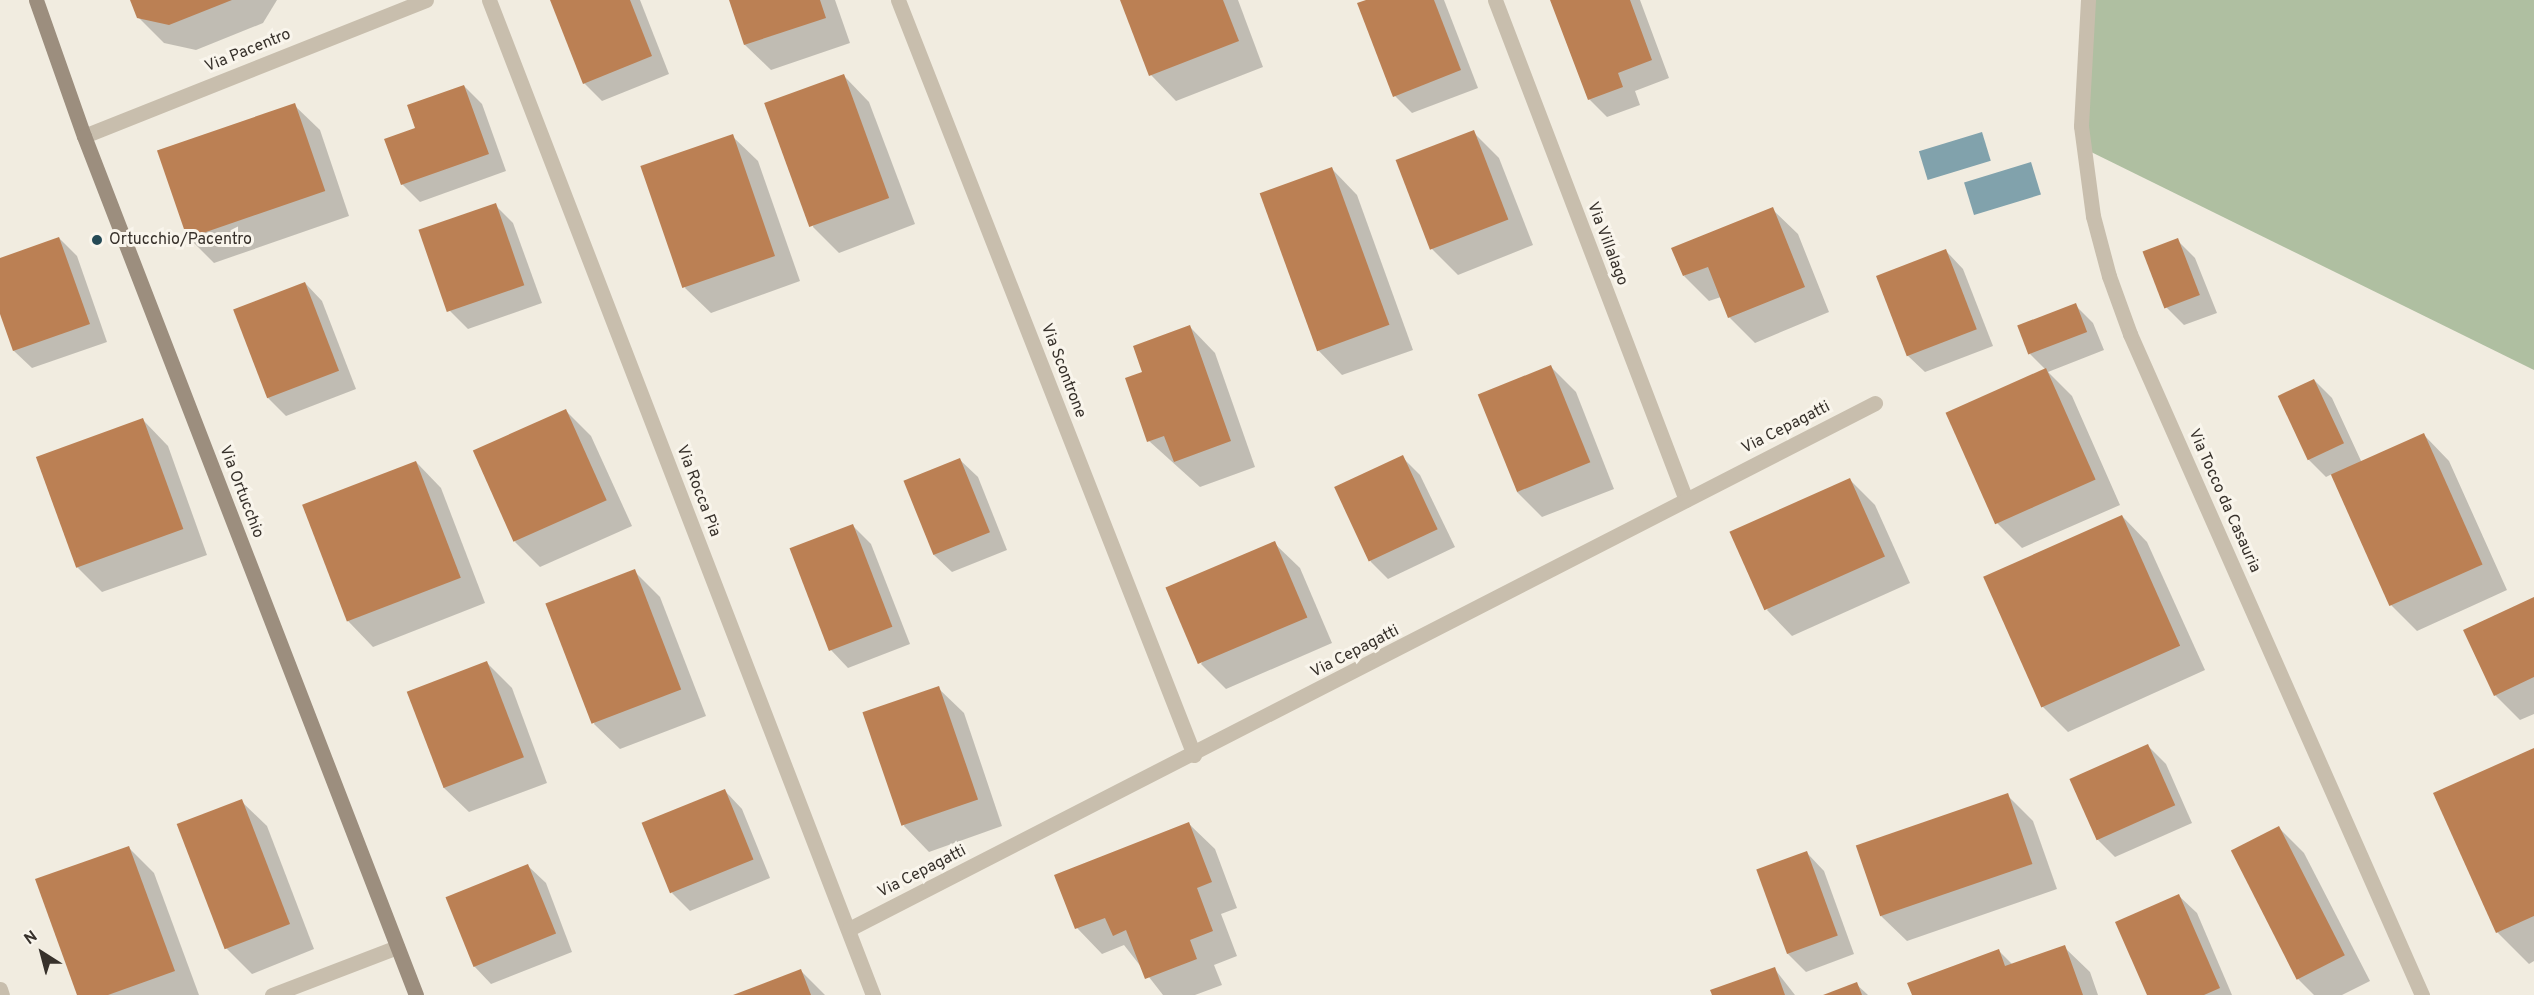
<!DOCTYPE html>
<html>
<head>
<meta charset="utf-8">
<style>
  body { margin:0 }
  #map { position:relative; width:2534px; height:995px; overflow:hidden; background:#f1ece0; font-family:Overpass,sans-serif }
  div>[style] { position:absolute }
  [style*='--x'] { left:calc(var(--x)*1px); top:calc(var(--y)*1px); width:calc(var(--w)*1px); rotate:calc(var(--a)*1deg) }
  .green>* { inset:0; background:#afbfa1 }
  .water>* { inset:0; background:#81a2ac; transform-origin:0 0 }
  .shadow>* { inset:0; background:#0003 }
  .building>* { inset:0; background:#bb8054; transform-origin:0 0 }
  .street>* { height:15px; margin:-7.5px; padding:0 7.5px; transform-origin:7.5px; border-radius:7.5px; background:#c8bead }
  .secondary>* { height:15px; margin:-7.5px; padding:0 7.5px; transform-origin:7.5px; border-radius:7.5px; background:#9c8e7e }
  .dots>* { width:16px; height:16px; translate:-50% -50%; box-sizing:border-box; border:3px solid #f9f5ec; border-radius:50% }
  span { translate:-50% -50%; white-space:nowrap; text-align:center; line-height:1.15; -webkit-text-stroke:6px #f9f5ec; paint-order:stroke }
  .street-label { font-size:16px; color:#37312b }
  .poi-label { font-size:16px; color:#37312b }
  .left { translate:0 -50%; text-align:left }
  .north { position:absolute; left:12px; top:923px; width:60px; height:60px; -webkit-text-stroke:4px #f9f5ec; paint-order:stroke; rotate:324deg; font-size:16px; font-weight:700; line-height:24px; text-align:center; color:#37312b }
  .north::after { content:''; display:block; margin:auto; width:21px; height:27px; background:#37312b; clip-path:polygon(50% 0,100% 100%,50% 72%,0 100%) }
</style>
</head>
<body>
<div id="map">
  <div class="green">
    <div style="clip-path:polygon(2091px 0,2534px 0,2534px 370px,2083px 148px)"></div>
  </div>
  <div class="water">
    <div style="left:1982px;top:132px;width:30px;height:66px;rotate:73deg"></div>
    <div style="left:2031px;top:162px;width:34px;height:70px;rotate:73deg"></div>
  </div>
  <div class="shadow">
    <div style="clip-path:polygon(131px 0,277px 0,263px 23px,196px 50px,164px 43px,138px 17px)"></div>
    <div style="clip-path:polygon(555px 0,640px 0,669px 74px,602px 101px,584px 83px)"></div>
    <div style="clip-path:polygon(730px 0,835px 0,850px 43px,771px 70px,745px 45px)"></div>
    <div style="clip-path:polygon(1122px 0,1238px 0,1263px 67px,1176px 101px,1151px 75px)"></div>
    <div style="clip-path:polygon(1370px 0,1444px 0,1478px 88px,1412px 113px,1395px 96px)"></div>
    <div style="clip-path:polygon(1554px 0,1640px 0,1669px 78px,1635px 91px,1640px 105px,1607px 117px,1589px 99px)"></div>
    <div style="clip-path:polygon(844px 76px,869px 102px,915px 224px,839px 253px,813px 227px)"></div>
    <div style="clip-path:polygon(464px 86px,482px 104px,506px 171px,420px 202px,402px 184px,417px 129px)"></div>
    <div style="clip-path:polygon(294px 105px,320px 130px,349px 216px,214px 263px,189px 238px,159px 151px)"></div>
    <div style="clip-path:polygon(1473px 132px,1499px 158px,1533px 245px,1458px 275px,1432px 249px)"></div>
    <div style="clip-path:polygon(732px 136px,758px 161px,800px 281px,711px 313px,685px 288px)"></div>
    <div style="clip-path:polygon(1332px 169px,1357px 195px,1413px 350px,1342px 375px,1317px 349px)"></div>
    <div style="clip-path:polygon(495px 205px,513px 223px,542px 303px,468px 329px,450px 311px)"></div>
    <div style="clip-path:polygon(1772px 209px,1798px 234px,1829px 312px,1755px 343px,1729px 317px,1721px 297px,1709px 301px,1684px 276px)"></div>
    <div style="clip-path:polygon(59px 238px,77px 256px,107px 342px,32px 368px,14px 351px,0 309px,0 259px)"></div>
    <div style="clip-path:polygon(2177px 240px,2195px 258px,2217px 313px,2184px 325px,2166px 307px,2145px 253px)"></div>
    <div style="clip-path:polygon(1946px 251px,1963px 269px,1993px 346px,1925px 372px,1907px 355px)"></div>
    <div style="clip-path:polygon(305px 283px,322px 301px,356px 389px,286px 416px,268px 398px)"></div>
    <div style="clip-path:polygon(2075px 305px,2093px 323px,2104px 350px,2048px 372px,2072px 396px,2120px 505px,2022px 548px,1997px 523px,2046px 370px,2030px 354px)"></div>
    <div style="clip-path:polygon(1190px 327px,1215px 353px,1255px 467px,1200px 487px,1149px 441px,1144px 373px)"></div>
    <div style="clip-path:polygon(1551px 367px,1576px 392px,1614px 489px,1542px 517px,1517px 492px)"></div>
    <div style="clip-path:polygon(2314px 380px,2332px 398px,2362px 463px,2424px 435px,2449px 461px,2507px 590px,2417px 631px,2391px 605px,2332px 474px,2326px 477px,2308px 459px)"></div>
    <div style="clip-path:polygon(565px 410px,591px 436px,632px 526px,540px 567px,515px 542px)"></div>
    <div style="clip-path:polygon(143px 420px,168px 446px,207px 555px,102px 592px,77px 567px)"></div>
    <div style="clip-path:polygon(1402px 457px,1420px 475px,1455px 547px,1388px 579px,1371px 562px,1336px 489px)"></div>
    <div style="clip-path:polygon(960px 460px,978px 477px,1007px 550px,952px 572px,934px 555px)"></div>
    <div style="clip-path:polygon(416px 462px,441px 488px,485px 603px,373px 647px,348px 621px)"></div>
    <div style="clip-path:polygon(1849px 479px,1875px 505px,1910px 583px,1792px 636px,1767px 610px)"></div>
    <div style="clip-path:polygon(2122px 516px,2147px 542px,2205px 670px,2068px 732px,2042px 706px,1985px 578px)"></div>
    <div style="clip-path:polygon(853px 526px,871px 544px,910px 644px,848px 668px,831px 650px)"></div>
    <div style="clip-path:polygon(1274px 543px,1300px 568px,1332px 643px,1226px 689px,1201px 664px)"></div>
    <div style="clip-path:polygon(634px 571px,660px 597px,706px 716px,620px 749px,594px 724px)"></div>
    <div style="clip-path:polygon(2534px 598px,2534px 714px,2520px 720px,2495px 695px)"></div>
    <div style="clip-path:polygon(487px 663px,512px 688px,547px 783px,469px 812px,443px 787px)"></div>
    <div style="clip-path:polygon(938px 688px,964px 713px,1002px 826px,929px 852px,904px 826px)"></div>
    <div style="clip-path:polygon(2148px 746px,2166px 764px,2192px 823px,2115px 857px,2097px 839px)"></div>
    <div style="clip-path:polygon(2534px 749px,2534px 961px,2529px 964px,2497px 932px)"></div>
    <div style="clip-path:polygon(725px 791px,742px 809px,770px 878px,690px 911px,672px 893px)"></div>
    <div style="clip-path:polygon(2007px 795px,2033px 821px,2057px 889px,1907px 941px,1881px 916px)"></div>
    <div style="clip-path:polygon(241px 801px,267px 826px,314px 949px,252px 974px,226px 948px)"></div>
    <div style="clip-path:polygon(1189px 824px,1215px 849px,1237px 908px,1221px 914px,1237px 956px,1214px 965px,1222px 985px,1195px 995px,1163px 995px,1124px 945px,1102px 954px,1077px 928px)"></div>
    <div style="clip-path:polygon(2279px 828px,2304px 853px,2370px 981px,2342px 995px,2314px 995px,2298px 979px)"></div>
    <div style="clip-path:polygon(129px 848px,154px 873px,199px 995px,78px 995px)"></div>
    <div style="clip-path:polygon(1807px 853px,1824px 871px,1854px 954px,1806px 972px,1788px 954px)"></div>
    <div style="clip-path:polygon(528px 866px,546px 883px,572px 952px,491px 984px,474px 966px)"></div>
    <div style="clip-path:polygon(2179px 896px,2197px 913px,2232px 995px,2149px 995px)"></div>
    <div style="clip-path:polygon(2064px 947px,2090px 972px,2098px 995px,1913px 995px,1999px 951px,2013px 965px)"></div>
    <div style="clip-path:polygon(1774px 968px,1795px 995px,1714px 995px)"></div>
    <div style="clip-path:polygon(801px 971px,825px 995px,737px 995px)"></div>
    <div style="clip-path:polygon(1856px 984px,1868px 995px,1827px 995px)"></div>
  </div>
  <div class="building">
    <div style="clip-path:polygon(130px 0,232px 0,169px 25px,137px 18px)"></div>
    <div style="clip-path:polygon(550px 0,630px 0,652px 56px,583px 84px)"></div>
    <div style="clip-path:polygon(729px 0,820px 0,826px 18px,744px 45px)"></div>
    <div style="clip-path:polygon(1120px 0,1223px 0,1239px 41px,1149px 76px)"></div>
    <div style="clip-path:polygon(1366px 0,1434px 0,1461px 70px,1393px 97px,1357px 3px)"></div>
    <div style="clip-path:polygon(1550px 0,1630px 0,1652px 60px,1618px 73px,1623px 87px,1588px 100px)"></div>
    <div style="left:844px;top:74px;width:132px;height:85px;rotate:70deg"></div>
    <div style="clip-path:polygon(464px 85px,489px 154px,401px 185px,384px 139px,415px 128px,407px 105px)"></div>
    <div style="left:295px;top:103px;width:93px;height:146px;rotate:71deg"></div>
    <div style="left:1474px;top:130px;width:96px;height:84px;rotate:69deg"></div>
    <div style="left:733px;top:134px;width:129px;height:98px;rotate:71deg"></div>
    <div style="left:1332px;top:167px;width:168px;height:77px;rotate:70deg"></div>
    <div style="left:496px;top:203px;width:87px;height:82px;rotate:71deg"></div>
    <div style="clip-path:polygon(1773px 207px,1805px 287px,1728px 318px,1708px 267px,1683px 276px,1671px 248px)"></div>
    <div style="clip-path:polygon(59px 237px,90px 324px,13px 351px,0 314px,0 258px)"></div>
    <div style="left:2178px;top:238px;width:61px;height:38px;rotate:69deg"></div>
    <div style="left:1946px;top:249px;width:86px;height:75px;rotate:69deg"></div>
    <div style="left:305px;top:282px;width:95px;height:77px;rotate:69deg"></div>
    <div style="left:2076px;top:303px;width:31px;height:63px;rotate:69deg"></div>
    <div style="clip-path:polygon(1190px 325px,1231px 441px,1174px 462px,1164px 436px,1147px 442px,1125px 378px,1142px 372px,1133px 346px)"></div>
    <div style="left:1551px;top:365px;width:105px;height:79px;rotate:68deg"></div>
    <div style="left:2046px;top:368px;width:122px;height:110px;rotate:66deg"></div>
    <div style="left:2314px;top:379px;width:71px;height:40px;rotate:65deg"></div>
    <div style="left:566px;top:409px;width:100px;height:102px;rotate:66deg"></div>
    <div style="left:143px;top:418px;width:118px;height:114px;rotate:70deg"></div>
    <div style="left:2424px;top:433px;width:144px;height:102px;rotate:66deg"></div>
    <div style="left:1403px;top:455px;width:82px;height:76px;rotate:65deg"></div>
    <div style="left:960px;top:458px;width:80px;height:61px;rotate:68deg"></div>
    <div style="left:416px;top:461px;width:125px;height:122px;rotate:69deg"></div>
    <div style="left:1850px;top:478px;width:86px;height:132px;rotate:66deg"></div>
    <div style="left:2122px;top:515px;width:143px;height:152px;rotate:66deg"></div>
    <div style="left:853px;top:524px;width:110px;height:68px;rotate:69deg"></div>
    <div style="left:1275px;top:541px;width:83px;height:119px;rotate:67deg"></div>
    <div style="left:635px;top:569px;width:129px;height:96px;rotate:69deg"></div>
    <div style="clip-path:polygon(2534px 597px,2534px 677px,2494px 696px,2463px 630px)"></div>
    <div style="left:487px;top:661px;width:103px;height:86px;rotate:69deg"></div>
    <div style="left:939px;top:686px;width:120px;height:81px;rotate:71deg"></div>
    <div style="left:2148px;top:744px;width:67px;height:86px;rotate:66deg"></div>
    <div style="clip-path:polygon(2534px 748px,2534px 916px,2496px 933px,2433px 793px)"></div>
    <div style="left:725px;top:789px;width:76px;height:90px;rotate:68deg"></div>
    <div style="left:2008px;top:793px;width:75px;height:161px;rotate:71deg"></div>
    <div style="left:242px;top:799px;width:134px;height:70px;rotate:69deg"></div>
    <div style="clip-path:polygon(1189px 822px,1212px 882px,1197px 888px,1213px 931px,1190px 940px,1197px 959px,1145px 979px,1126px 930px,1113px 936px,1105px 918px,1075px 929px,1054px 875px)"></div>
    <div style="left:2279px;top:826px;width:145px;height:54px;rotate:63deg"></div>
    <div style="clip-path:polygon(129px 846px,175px 971px,108px 995px,77px 995px,35px 879px)"></div>
    <div style="left:1807px;top:851px;width:90px;height:54px;rotate:70deg"></div>
    <div style="left:528px;top:864px;width:75px;height:89px;rotate:68deg"></div>
    <div style="clip-path:polygon(2179px 894px,2220px 988px,2204px 995px,2147px 995px,2115px 922px)"></div>
    <div style="clip-path:polygon(2065px 945px,2083px 995px,1912px 995px,1907px 983px,1999px 949px,2005px 966px)"></div>
    <div style="clip-path:polygon(1775px 967px,1785px 995px,1712px 995px,1710px 990px)"></div>
    <div style="clip-path:polygon(801px 969px,811px 995px,733px 995px)"></div>
    <div style="clip-path:polygon(1857px 982px,1862px 995px,1823px 995px)"></div>
  </div>
  <div class="street">
    <div style="--x:489;--y:0;--w:1067;--a:68.9"></div>
    <div style="--x:898;--y:0;--w:811;--a:68.59"></div>
    <div style="--x:1495;--y:0;--w:535;--a:69.09"></div>
    <div style="--x:2088;--y:0;--w:126;--a:93.2"></div>
    <div style="--x:2081;--y:126;--w:91;--a:82.4"></div>
    <div style="--x:2093;--y:216;--w:62;--a:75.1"></div>
    <div style="--x:2109;--y:276;--w:62;--a:70.1"></div>
    <div style="--x:2130;--y:334;--w:723;--a:66.17"></div>
    <div style="--x:84;--y:136;--w:368;--a:-21.7"></div>
    <div style="--x:849;--y:929;--w:1153;--a:-27.14"></div>
    <div style="--x:0;--y:989;--w:6;--a:72"></div>
    <div style="--x:272;--y:995;--w:134;--a:-21"></div>
  </div>
  <div class="secondary">
    <div style="--x:36;--y:0;--w:144;--a:70.6"></div>
    <div style="--x:84;--y:136;--w:921;--a:68.87"></div>
  </div>
  <div class="dots">
    <div style="left:97px;top:240px;background:#244955"></div>
  </div>
  <div class="street-label">
    <span style="left:248px;top:51px;rotate:-22deg">Via Pacentro</span>
    <span style="left:1607px;top:244px;rotate:69deg">Via Villalago</span>
    <span style="left:1063px;top:371px;rotate:69deg">Via Scontrone</span>
    <span style="left:1786px;top:428px;rotate:-27deg">Via Cepagatti</span>
    <span style="left:698px;top:491px;rotate:69deg">Via Rocca Pia</span>
    <span style="left:241px;top:492px;rotate:69deg">Via Ortucchio</span>
    <span style="left:2224px;top:501px;rotate:66deg">Via Tocco da Casauria</span>
    <span style="left:1355px;top:652px;rotate:-27deg">Via Cepagatti</span>
    <span style="left:922px;top:872px;rotate:-27deg">Via Cepagatti</span>
  </div>
  <div class="poi-label">
    <span class="left" style="left:109px;top:240px">Ortucchio/Pacentro</span>
  </div>
  <div class="north">N</div>
</div>
</body>
</html>
